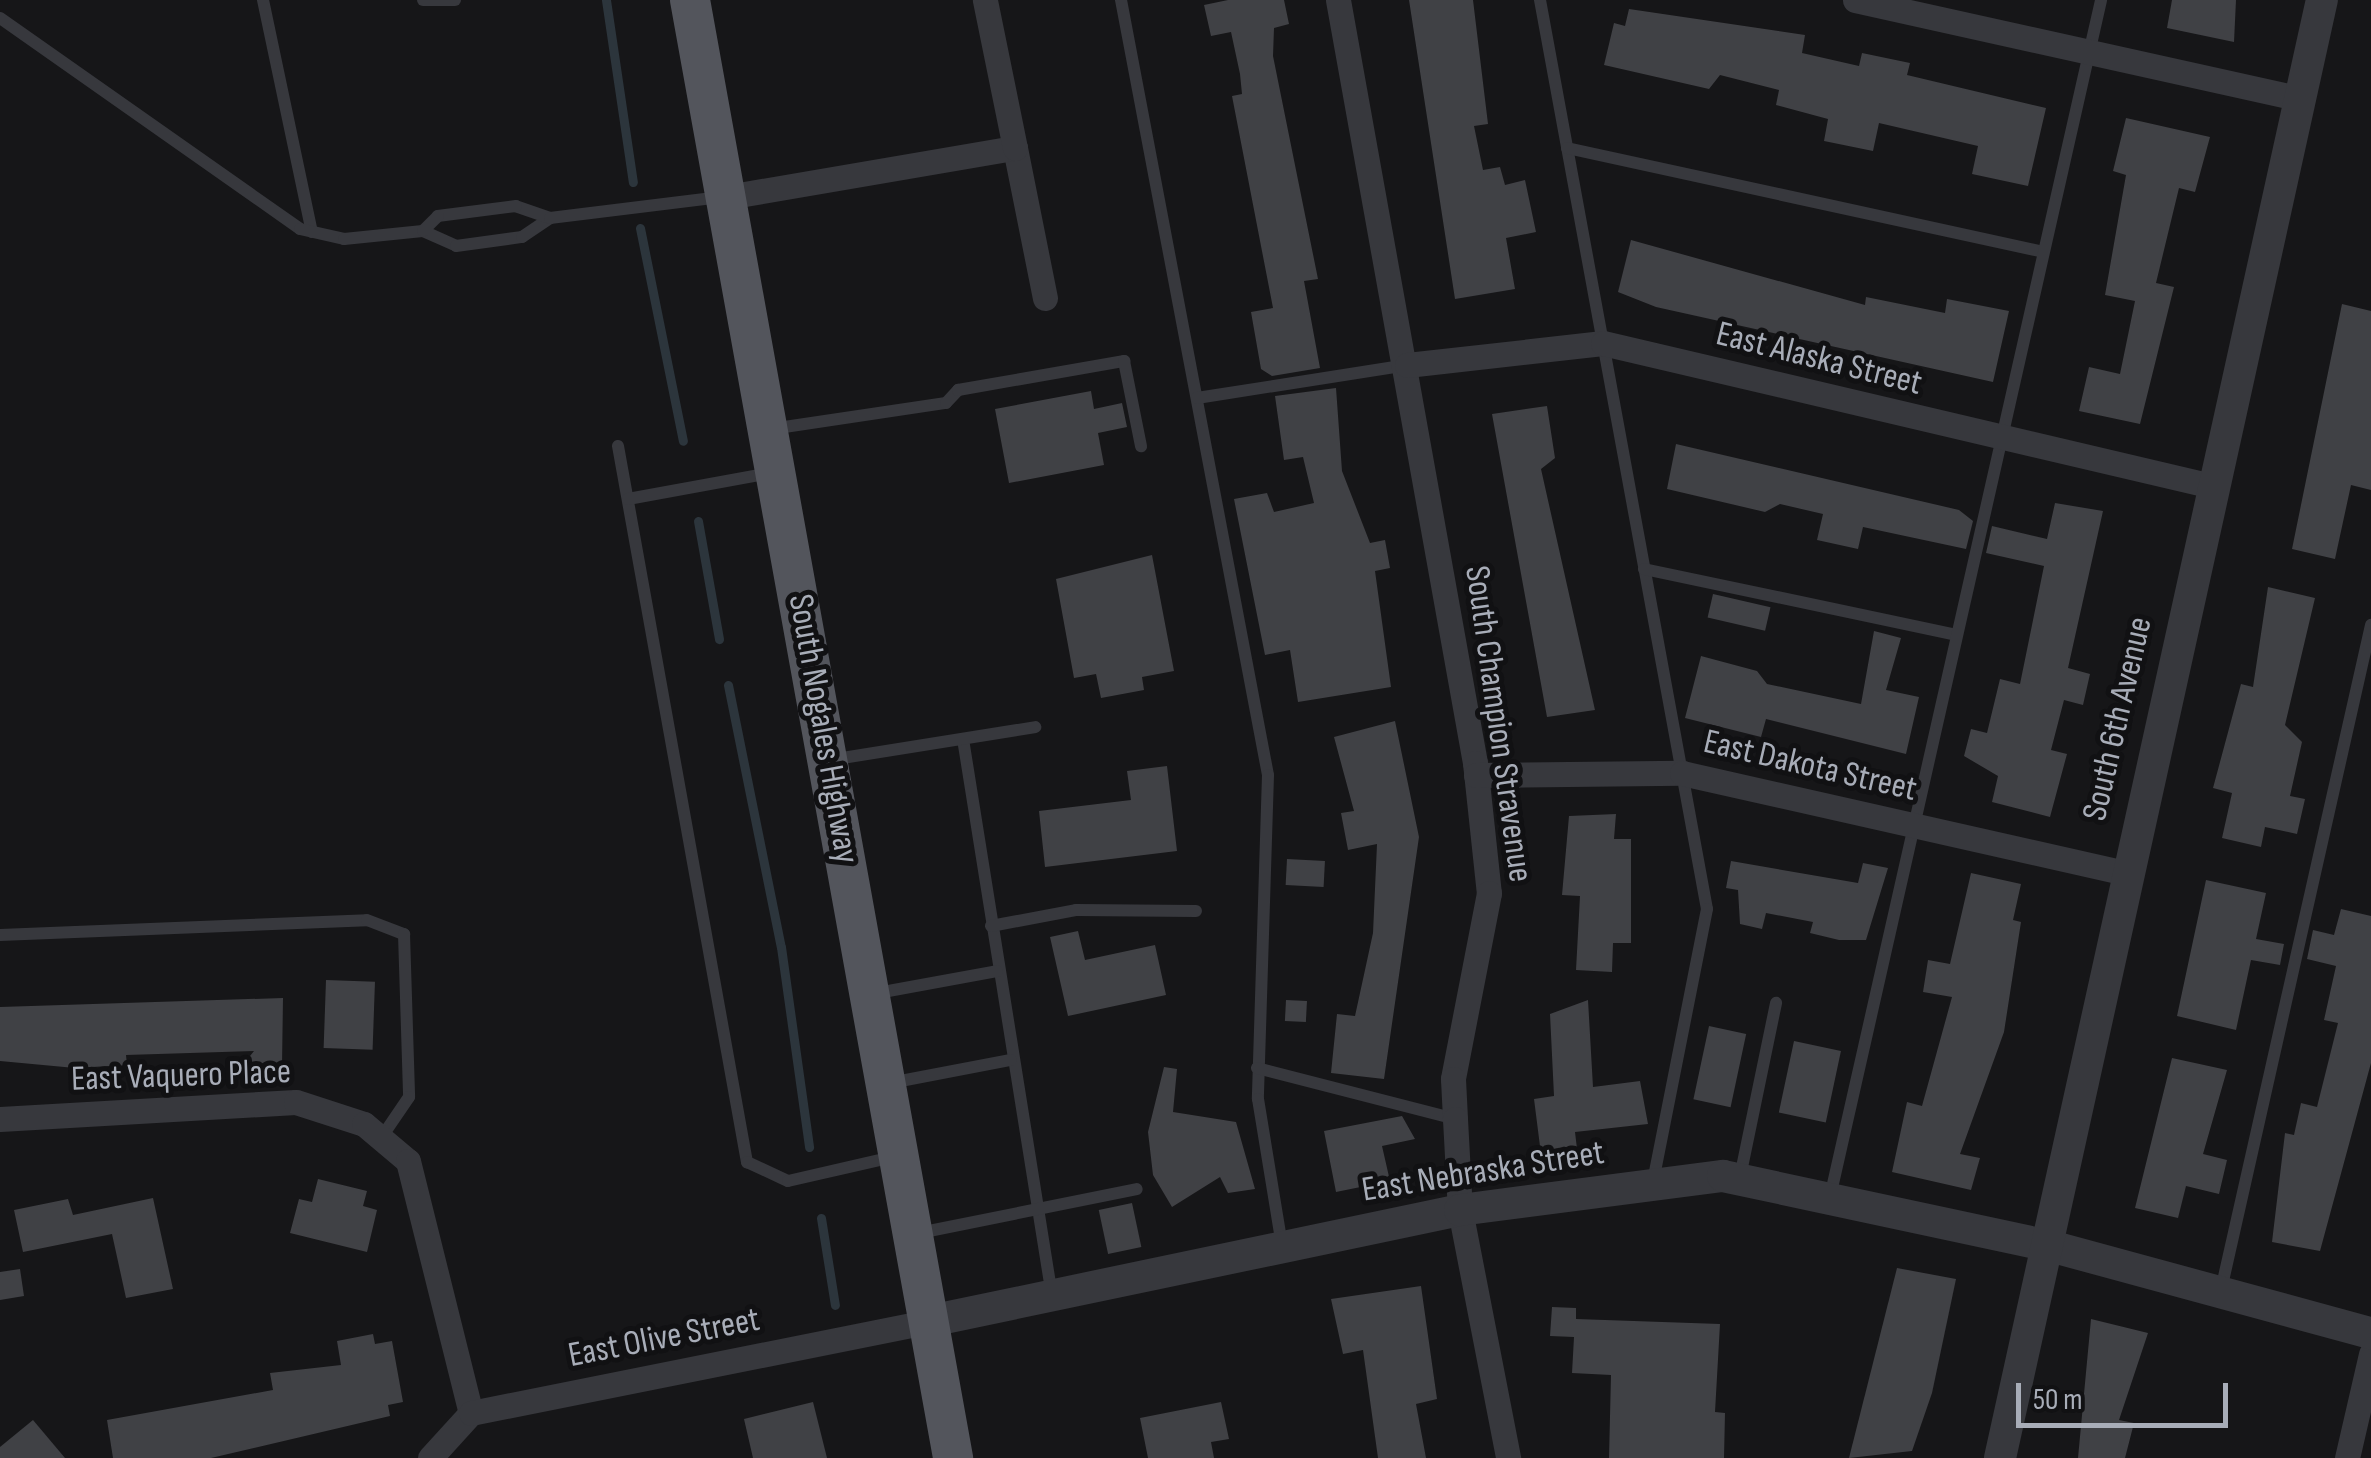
<!DOCTYPE html>
<html>
<head>
<meta charset="utf-8">
<style>
  body { margin:0 }
  #map { position:relative; width:2371px; height:1458px; overflow:hidden; background:#161618; font-family:"Sofia Sans Condensed",sans-serif }
  div>[style] { position:absolute }
  [style*='--x'] { left:calc(var(--x)*1px); top:calc(var(--y)*1px); width:calc(var(--w)*1px); rotate:calc(var(--a)*1deg) }
  .stream>* { height:9px; margin:-4.5px; padding:0 4.5px; transform-origin:4.5px; border-radius:4.5px; background:#2c353c }
  .building>* { inset:0; background:#404145; transform-origin:0 0 }
  .service>* { height:12px; margin:-6px; padding:0 6px; transform-origin:6px; border-radius:6px; background:#37383d }
  .minor>* { height:25px; margin:-12.5px; padding:0 12.5px; transform-origin:12.5px; border-radius:12.5px; background:#37383d }
  .tertiary>* { height:32px; margin:-16px; padding:0 16px; transform-origin:16px; border-radius:16px; background:#37383d }
  .primary>* { height:40px; margin:-20px; padding:0 20px; transform-origin:20px; border-radius:20px; background:#53555c }
  span { translate:-50% -50%; white-space:nowrap; text-align:center; line-height:1.15; -webkit-text-stroke:10px #111113; paint-order:stroke }
  .street-label { font-size:35px; color:#a8adb8 }
  .scale { position:absolute; left:2016px; top:1383px; width:212px; height:45px; box-sizing:border-box; border:5px solid #a8adb8; border-top:0; padding-left:12px; font-size:30px; line-height:35px; white-space:nowrap; color:#a8adb8; -webkit-text-stroke:8px #111113; paint-order:stroke }
</style>
</head>
<body>
<div id="map">
  <div class="stream">
    <div style="--x:606;--y:0;--w:184;--a:81.6"></div>
    <div style="--x:640;--y:228;--w:217;--a:78.6"></div>
    <div style="--x:698;--y:521;--w:120;--a:79.9"></div>
    <div style="--x:728;--y:685;--w:267;--a:78.6"></div>
    <div style="--x:781;--y:947;--w:202;--a:82"></div>
    <div style="--x:821;--y:1218;--w:88;--a:80.9"></div>
  </div>
  <div class="building">
    <div style="clip-path:polygon(1228px 0,1284px 0,1289px 24px,1274px 28px,1273px 56px,1318px 279px,1304px 281px,1320px 368px,1272px 376px,1261px 369px,1251px 312px,1273px 308px,1232px 96px,1242px 94px,1240px 74px,1231px 32px,1211px 36px,1204px 5px)"></div>
    <div style="clip-path:polygon(1409px 0,1473px 0,1488px 124px,1474px 126px,1483px 170px,1500px 167px,1505px 185px,1525px 180px,1536px 232px,1506px 238px,1515px 289px,1455px 299px)"></div>
    <div style="clip-path:polygon(2172px 0,2236px 0,2234px 42px,2167px 28px)"></div>
    <div style="clip-path:polygon(1629px 9px,1805px 35px,1802px 53px,1859px 66px,1862px 53px,1910px 63px,1907px 75px,2046px 108px,2028px 186px,1972px 174px,1978px 146px,1879px 123px,1873px 151px,1824px 141px,1828px 119px,1776px 105px,1779px 90px,1720px 75px,1709px 89px,1604px 65px,1614px 23px,1625px 26px)"></div>
    <div style="clip-path:polygon(2126px 118px,2210px 137px,2195px 192px,2179px 188px,2156px 283px,2174px 287px,2140px 424px,2079px 411px,2089px 367px,2120px 374px,2135px 301px,2105px 295px,2126px 175px,2113px 171px)"></div>
    <div style="clip-path:polygon(1631px 240px,1865px 305px,1866px 297px,1945px 313px,1947px 299px,2009px 311px,1993px 382px,1656px 307px,1618px 292px)"></div>
    <div style="clip-path:polygon(2342px 304px,2371px 311px,2371px 490px,2351px 485px,2335px 559px,2292px 549px)"></div>
    <div style="clip-path:polygon(1336px 388px,1342px 471px,1370px 543px,1385px 540px,1390px 568px,1375px 571px,1391px 687px,1298px 702px,1290px 650px,1265px 655px,1234px 499px,1267px 493px,1274px 512px,1314px 503px,1303px 457px,1284px 460px,1275px 396px)"></div>
    <div style="clip-path:polygon(1091px 391px,1094px 409px,1122px 403px,1127px 427px,1098px 433px,1104px 465px,1009px 483px,995px 409px)"></div>
    <div style="clip-path:polygon(1547px 406px,1555px 458px,1541px 469px,1595px 710px,1547px 717px,1492px 414px)"></div>
    <div style="clip-path:polygon(1676px 444px,1959px 510px,1973px 521px,1966px 549px,1863px 527px,1858px 549px,1817px 540px,1823px 514px,1780px 504px,1765px 512px,1667px 489px)"></div>
    <div style="clip-path:polygon(2055px 503px,2103px 511px,2068px 668px,2090px 674px,2083px 705px,2064px 700px,2051px 750px,2067px 754px,2050px 817px,1992px 802px,1998px 776px,1964px 756px,1971px 729px,1987px 733px,2000px 679px,2020px 684px,2044px 566px,1986px 553px,1992px 526px,2047px 539px)"></div>
    <div style="clip-path:polygon(1152px 555px,1174px 671px,1142px 677px,1144px 690px,1101px 698px,1096px 674px,1074px 678px,1056px 579px)"></div>
    <div style="clip-path:polygon(2268px 587px,2315px 598px,2285px 725px,2302px 742px,2290px 796px,2305px 799px,2297px 834px,2265px 827px,2261px 847px,2222px 838px,2232px 793px,2213px 788px,2241px 684px,2253px 687px)"></div>
    <div style="left:1713px;top:594px;width:59px;height:24px;rotate:13deg"></div>
    <div style="clip-path:polygon(1874px 631px,1901px 638px,1886px 690px,1919px 697px,1906px 754px,1766px 719px,1761px 737px,1685px 718px,1701px 656px,1757px 671px,1767px 684px,1861px 704px)"></div>
    <div style="clip-path:polygon(1395px 721px,1419px 837px,1384px 1079px,1331px 1073px,1337px 1014px,1355px 1016px,1373px 933px,1377px 844px,1348px 850px,1341px 813px,1354px 811px,1334px 737px)"></div>
    <div style="clip-path:polygon(1167px 766px,1177px 851px,1045px 867px,1039px 811px,1131px 800px,1127px 771px)"></div>
    <div style="clip-path:polygon(1616px 814px,1614px 839px,1631px 839px,1631px 943px,1613px 943px,1612px 972px,1576px 970px,1580px 896px,1562px 895px,1569px 816px)"></div>
    <div style="left:1287px;top:859px;width:38px;height:26px;rotate:3deg"></div>
    <div style="clip-path:polygon(1731px 861px,1858px 883px,1863px 863px,1888px 868px,1866px 940px,1839px 940px,1810px 933px,1813px 922px,1766px 913px,1762px 929px,1740px 924px,1738px 890px,1726px 888px)"></div>
    <div style="clip-path:polygon(1971px 873px,2021px 884px,2013px 920px,2021px 922px,2004px 1032px,1960px 1154px,1980px 1158px,1971px 1190px,1892px 1172px,1907px 1102px,1922px 1106px,1952px 997px,1923px 992px,1928px 960px,1950px 964px)"></div>
    <div style="clip-path:polygon(2206px 880px,2266px 893px,2256px 939px,2284px 944px,2280px 965px,2251px 960px,2236px 1030px,2177px 1016px)"></div>
    <div style="clip-path:polygon(2341px 909px,2371px 916px,2371px 1063px,2320px 1251px,2272px 1242px,2285px 1133px,2294px 1135px,2301px 1103px,2317px 1107px,2338px 1023px,2324px 1020px,2336px 966px,2307px 959px,2313px 930px,2334px 935px)"></div>
    <div style="clip-path:polygon(1078px 931px,1085px 960px,1155px 945px,1166px 995px,1068px 1016px,1050px 937px)"></div>
    <div style="left:326px;top:980px;width:49px;height:68px;rotate:2deg"></div>
    <div style="clip-path:polygon(283px 998px,282px 1066px,242px 1066px,254px 1051px,126px 1055px,127px 1065px,75px 1068px,0 1061px,0 1007px)"></div>
    <div style="left:1286px;top:1000px;width:21px;height:21px;rotate:3deg"></div>
    <div style="clip-path:polygon(1588px 1000px,1593px 1087px,1640px 1081px,1648px 1124px,1575px 1132px,1578px 1157px,1542px 1162px,1534px 1099px,1554px 1096px,1550px 1014px)"></div>
    <div style="left:1709px;top:1026px;width:38px;height:75px;rotate:12deg"></div>
    <div style="left:1794px;top:1041px;width:48px;height:73px;rotate:12deg"></div>
    <div style="clip-path:polygon(2172px 1058px,2227px 1070px,2203px 1154px,2227px 1160px,2219px 1194px,2186px 1186px,2178px 1218px,2135px 1208px)"></div>
    <div style="clip-path:polygon(1164px 1067px,1177px 1069px,1173px 1112px,1236px 1122px,1255px 1189px,1228px 1193px,1220px 1177px,1172px 1207px,1153px 1175px,1148px 1132px)"></div>
    <div style="clip-path:polygon(1402px 1116px,1415px 1139px,1382px 1146px,1390px 1181px,1336px 1192px,1324px 1131px)"></div>
    <div style="clip-path:polygon(318px 1179px,367px 1191px,363px 1206px,377px 1210px,367px 1252px,290px 1233px,299px 1199px,312px 1202px)"></div>
    <div style="clip-path:polygon(153px 1198px,173px 1289px,126px 1298px,112px 1234px,23px 1252px,14px 1210px,68px 1199px,73px 1215px)"></div>
    <div style="left:1132px;top:1203px;width:45px;height:34px;rotate:78deg"></div>
    <div style="clip-path:polygon(1897px 1268px,1956px 1279px,1932px 1393px,1912px 1451px,1849px 1458px)"></div>
    <div style="clip-path:polygon(20px 1269px,24px 1296px,0 1300px,0 1272px)"></div>
    <div style="clip-path:polygon(1421px 1286px,1437px 1399px,1416px 1404px,1426px 1458px,1378px 1458px,1363px 1350px,1343px 1354px,1331px 1299px)"></div>
    <div style="clip-path:polygon(1552px 1307px,1576px 1308px,1576px 1319px,1720px 1324px,1715px 1412px,1725px 1413px,1724px 1458px,1609px 1458px,1611px 1375px,1572px 1373px,1574px 1337px,1550px 1336px)"></div>
    <div style="clip-path:polygon(2091px 1319px,2148px 1333px,2119px 1420px,2134px 1423px,2125px 1458px,2078px 1458px)"></div>
    <div style="clip-path:polygon(373px 1334px,375px 1344px,392px 1341px,403px 1402px,388px 1405px,390px 1416px,211px 1458px,113px 1458px,107px 1420px,273px 1390px,270px 1373px,341px 1365px,337px 1341px)"></div>
    <div style="clip-path:polygon(813px 1402px,827px 1458px,753px 1458px,744px 1419px)"></div>
    <div style="clip-path:polygon(1221px 1402px,1229px 1439px,1211px 1442px,1214px 1458px,1148px 1458px,1140px 1418px)"></div>
    <div style="clip-path:polygon(33px 1420px,65px 1458px,0 1458px,0 1447px)"></div>
  </div>
  <div class="service">
    <div style="--x:263;--y:0;--w:237;--a:78.1"></div>
    <div style="--x:423;--y:0;--w:32;--a:0"></div>
    <div style="--x:1121;--y:0;--w:789;--a:79.26"></div>
    <div style="--x:1268;--y:775;--w:324;--a:91.8"></div>
    <div style="--x:1258;--y:1099;--w:149;--a:80.7"></div>
    <div style="--x:1540;--y:0;--w:924;--a:79.59"></div>
    <div style="--x:1707;--y:909;--w:278;--a:101.2"></div>
    <div style="--x:0;--y:18;--w:367;--a:35.1"></div>
    <div style="--x:300;--y:229;--w:45;--a:12.8"></div>
    <div style="--x:344;--y:239;--w:79;--a:-5.8"></div>
    <div style="--x:423;--y:231;--w:36;--a:24"></div>
    <div style="--x:456;--y:246;--w:67;--a:-7.8"></div>
    <div style="--x:522;--y:237;--w:34;--a:-34"></div>
    <div style="--x:550;--y:218;--w:36;--a:-161"></div>
    <div style="--x:516;--y:206;--w:79;--a:172.7"></div>
    <div style="--x:438;--y:216;--w:21;--a:135"></div>
    <div style="--x:1567;--y:148;--w:487;--a:12.3"></div>
    <div style="--x:550;--y:218;--w:172;--a:-7"></div>
    <div style="--x:1197;--y:398;--w:213;--a:-8.9"></div>
    <div style="--x:771;--y:429;--w:177;--a:-8.5"></div>
    <div style="--x:946;--y:403;--w:18;--a:-47"></div>
    <div style="--x:958;--y:390;--w:169;--a:-9.9"></div>
    <div style="--x:1124;--y:361;--w:87;--a:78.7"></div>
    <div style="--x:618;--y:446;--w:728;--a:79.79"></div>
    <div style="--x:747;--y:1162;--w:45;--a:24.9"></div>
    <div style="--x:788;--y:1181;--w:108;--a:-12.9"></div>
    <div style="--x:628;--y:499;--w:143;--a:-10.4"></div>
    <div style="--x:1644;--y:569;--w:319;--a:11.9"></div>
    <div style="--x:963;--y:739;--w:564;--a:80.92"></div>
    <div style="--x:830;--y:760;--w:208;--a:-9.1"></div>
    <div style="--x:991;--y:926;--w:86;--a:-10.7"></div>
    <div style="--x:1076;--y:910;--w:120;--a:0.5"></div>
    <div style="--x:0;--y:935;--w:367;--a:-2.3"></div>
    <div style="--x:367;--y:920;--w:40;--a:21"></div>
    <div style="--x:404;--y:934;--w:163;--a:88.2"></div>
    <div style="--x:409;--y:1097;--w:50;--a:124.3"></div>
    <div style="--x:872;--y:994;--w:127;--a:-10.4"></div>
    <div style="--x:1257;--y:1068;--w:204;--a:14.4"></div>
    <div style="--x:890;--y:1083;--w:123;--a:-10.8"></div>
    <div style="--x:1740;--y:1177;--w:178;--a:-78.3"></div>
    <div style="--x:1830;--y:1197;--w:1227;--a:-77.24"></div>
    <div style="--x:919;--y:1233;--w:222;--a:-11.4"></div>
    <div style="--x:2221;--y:1290;--w:682;--a:-77.29"></div>
  </div>
  <div class="minor">
    <div style="--x:1338;--y:0;--w:775;--a:79.82"></div>
    <div style="--x:1475;--y:763;--w:131;--a:83.9"></div>
    <div style="--x:1489;--y:893;--w:189;--a:101"></div>
    <div style="--x:1453;--y:1079;--w:40;--a:87.1"></div>
    <div style="--x:1455;--y:1119;--w:91;--a:86.9"></div>
    <div style="--x:1460;--y:1210;--w:253;--a:79"></div>
    <div style="--x:1855;--y:0;--w:454;--a:12.5"></div>
    <div style="--x:1015;--y:148;--w:153;--a:78.7"></div>
    <div style="--x:727;--y:197;--w:292;--a:-9.7"></div>
    <div style="--x:1015;--y:148;--w:151;--a:-101.5"></div>
    <div style="--x:1407;--y:365;--w:197;--a:-6.4"></div>
    <div style="--x:1603;--y:343;--w:626;--a:13.21"></div>
    <div style="--x:1476;--y:775;--w:206;--a:-0.6"></div>
    <div style="--x:1682;--y:773;--w:453;--a:12.7"></div>
    <div style="--x:0;--y:1119;--w:296;--a:-3.3"></div>
    <div style="--x:296;--y:1102;--w:71;--a:17.9"></div>
    <div style="--x:364;--y:1124;--w:57;--a:40.1"></div>
    <div style="--x:408;--y:1161;--w:260;--a:76"></div>
    <div style="--x:430;--y:1458;--w:61;--a:-47.7"></div>
    <div style="--x:471;--y:1413;--w:468;--a:-11.3"></div>
    <div style="--x:2347;--y:1458;--w:107;--a:-77"></div>
  </div>
  <div class="tertiary">
    <div style="--x:930;--y:1321;--w:541;--a:-11.83"></div>
    <div style="--x:1460;--y:1210;--w:265;--a:-7.4"></div>
    <div style="--x:1723;--y:1176;--w:334;--a:12.1"></div>
    <div style="--x:2050;--y:1246;--w:333;--a:15.2"></div>
    <div style="--x:2000;--y:1458;--w:1493;--a:-77.55"></div>
  </div>
  <div class="primary">
    <div style="--x:690;--y:0;--w:1482;--a:79.77"></div>
  </div>
  <div class="street-label">
    <span style="left:1819px;top:359px;rotate:14deg">East Alaska Street</span>
    <span style="left:2118px;top:719px;rotate:-77deg">South 6th Avenue</span>
    <span style="left:1498px;top:724px;rotate:82deg">South Champion Stravenue</span>
    <span style="left:823px;top:729px;rotate:80deg">South Nogales Highway</span>
    <span style="left:1810px;top:766px;rotate:13deg">East Dakota Street</span>
    <span style="left:181px;top:1076px;rotate:-2deg">East Vaquero Place</span>
    <span style="left:1483px;top:1172px;rotate:-9deg">East Nebraska Street</span>
    <span style="left:664px;top:1338px;rotate:-11deg">East Olive Street</span>
  </div>
  <div class="scale">50 m</div>
</div>
</body>
</html>
